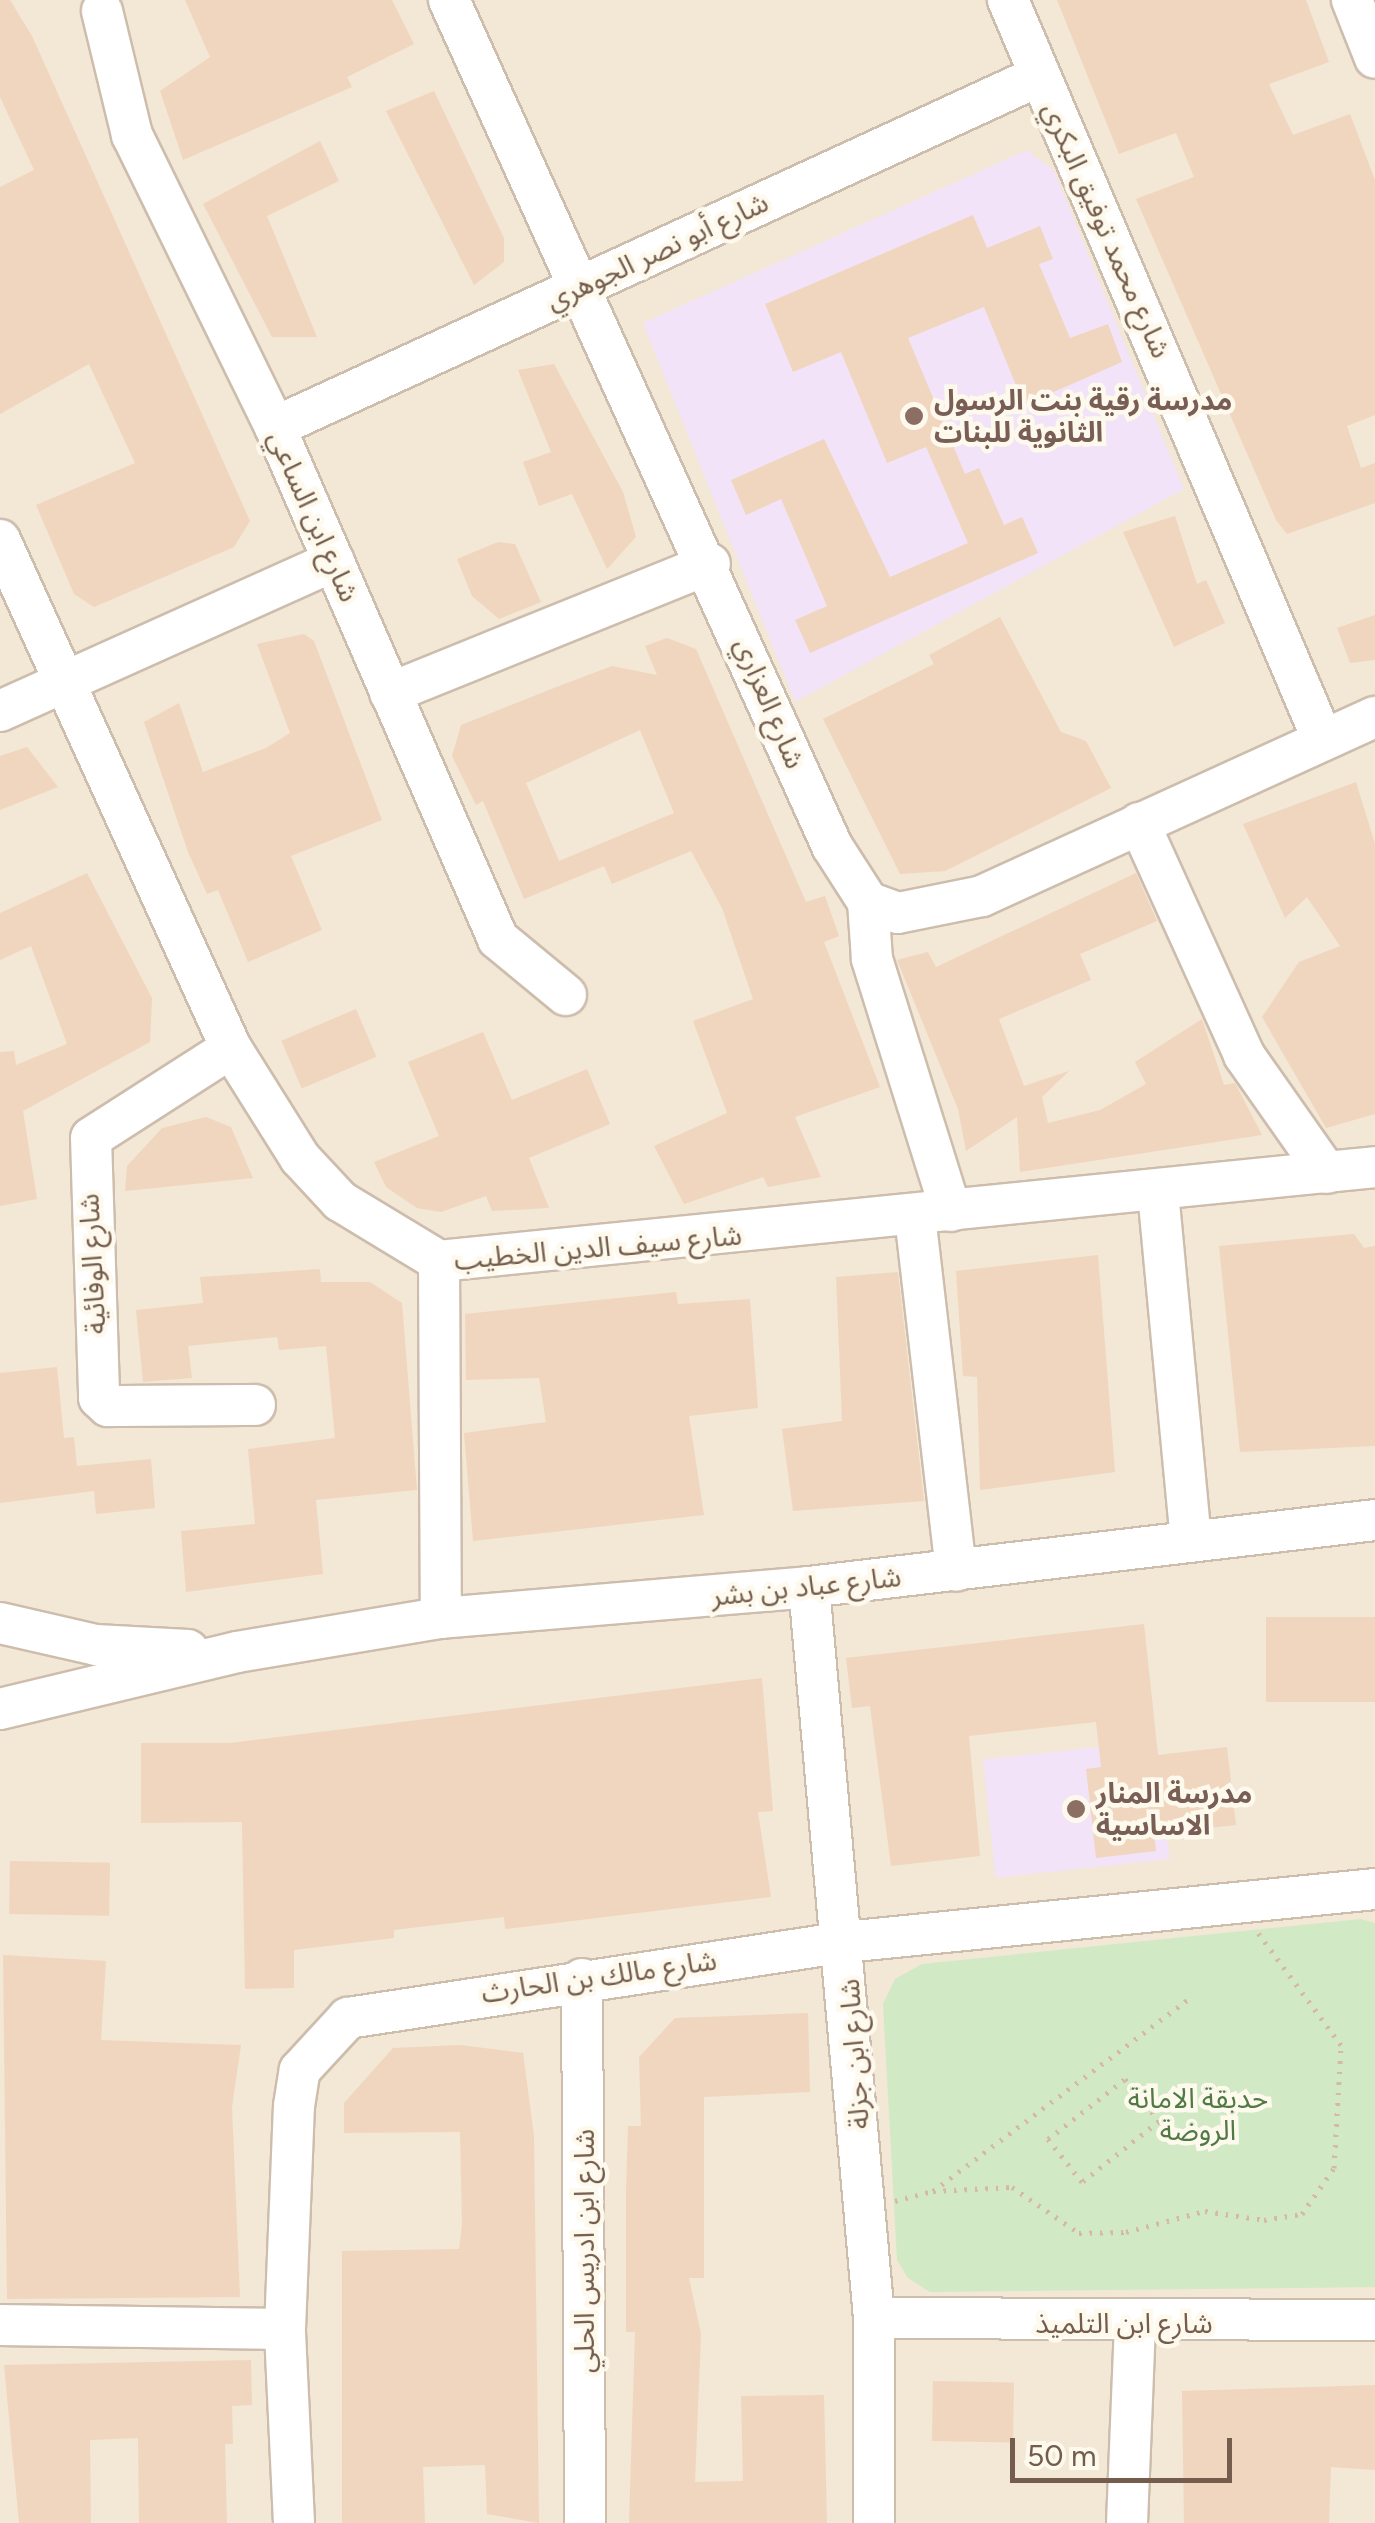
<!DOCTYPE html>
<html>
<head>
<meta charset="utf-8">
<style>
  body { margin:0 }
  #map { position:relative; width:1375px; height:2523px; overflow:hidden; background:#fcf5e7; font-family:Figtree,"Noto Sans Arabic",sans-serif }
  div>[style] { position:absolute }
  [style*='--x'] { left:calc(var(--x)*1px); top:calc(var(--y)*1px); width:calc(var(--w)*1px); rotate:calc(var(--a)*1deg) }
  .residential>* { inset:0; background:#f3e7d5; transform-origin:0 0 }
  .education>* { inset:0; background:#f2e3f8; transform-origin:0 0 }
  .green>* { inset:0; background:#d1e9c5 }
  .building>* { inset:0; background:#f0d6bf; transform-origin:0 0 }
  .path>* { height:5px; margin-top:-2.5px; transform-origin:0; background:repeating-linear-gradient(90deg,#d5b9a2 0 2.5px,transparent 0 10.5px) }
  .roads { filter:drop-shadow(2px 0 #cdbdad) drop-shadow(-2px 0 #cdbdad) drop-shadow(0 2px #cdbdad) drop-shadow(0 -2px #cdbdad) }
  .minor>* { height:40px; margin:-20px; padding:0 20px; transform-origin:20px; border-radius:20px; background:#fff }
  .dots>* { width:28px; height:28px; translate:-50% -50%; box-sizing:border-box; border:5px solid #fef9ed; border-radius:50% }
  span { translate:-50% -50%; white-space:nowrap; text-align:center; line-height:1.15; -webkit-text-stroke:9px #fef9ed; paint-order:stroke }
  .street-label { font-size:28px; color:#745d4c }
  .education-label { font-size:28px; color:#785e54; font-weight:700 }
  .left { translate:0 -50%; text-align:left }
  .park-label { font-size:28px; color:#507a44 }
  .scale { position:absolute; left:1010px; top:2438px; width:222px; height:45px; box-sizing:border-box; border:5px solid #745d4c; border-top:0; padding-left:12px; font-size:30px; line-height:35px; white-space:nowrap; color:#745d4c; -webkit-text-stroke:8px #fef9ed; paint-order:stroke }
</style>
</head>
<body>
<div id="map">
  <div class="residential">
    <div style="left:0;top:0;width:1375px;height:2523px"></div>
  </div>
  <div class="education">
    <div style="clip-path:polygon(1027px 150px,1054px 171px,1184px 489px,795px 702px,643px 323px)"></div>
    <div style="left:1157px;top:1741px;width:119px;height:175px;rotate:84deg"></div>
  </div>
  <div class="green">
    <div style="clip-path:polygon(1361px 1919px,1375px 1923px,1375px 2287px,930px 2292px,908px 2278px,897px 2260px,883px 2004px,895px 1979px,922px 1964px)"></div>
  </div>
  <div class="building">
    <div style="clip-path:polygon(0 0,10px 0,32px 36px,250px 521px,234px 547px,94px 607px,74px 594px,36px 505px,135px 463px,89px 364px,0 414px,0 187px,34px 170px,0 97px)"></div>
    <div style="clip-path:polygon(185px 0,392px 0,414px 44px,347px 77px,352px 87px,183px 160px,160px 91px,210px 57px)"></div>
    <div style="clip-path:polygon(1057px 0,1306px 0,1329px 62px,1269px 84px,1293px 135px,1350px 114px,1375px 180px,1375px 415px,1347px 426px,1361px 468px,1375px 463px,1375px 503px,1287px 534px,1276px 520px,1136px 199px,1194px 177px,1176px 133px,1119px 154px)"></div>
    <div style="clip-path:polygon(434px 91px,504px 238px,504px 262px,474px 285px,386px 111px)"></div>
    <div style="clip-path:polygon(320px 141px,339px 181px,267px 216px,317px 337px,272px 337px,203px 204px)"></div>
    <div style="clip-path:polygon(973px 215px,987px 248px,1040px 226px,1053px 259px,1039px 264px,1070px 338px,1108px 324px,1122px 362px,1024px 405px,984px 307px,908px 338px,965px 474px,979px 468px,1004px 525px,1022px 517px,1038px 553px,810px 653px,795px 620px,827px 606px,781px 499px,746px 515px,731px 480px,824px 439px,890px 577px,968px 543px,926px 447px,887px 463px,841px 352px,793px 372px,765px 304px)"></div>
    <div style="clip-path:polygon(554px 364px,623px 492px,636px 537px,607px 569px,572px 494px,539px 506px,523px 462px,551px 452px,518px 370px)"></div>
    <div style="clip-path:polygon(1175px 516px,1197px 584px,1206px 580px,1225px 623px,1174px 647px,1123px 532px)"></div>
    <div style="clip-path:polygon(498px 542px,515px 544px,541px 602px,499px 619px,472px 596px,457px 559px)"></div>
    <div style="clip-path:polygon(1375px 615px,1375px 660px,1350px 663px,1337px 628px)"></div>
    <div style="clip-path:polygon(1000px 617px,1061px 732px,1086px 741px,1111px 788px,945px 871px,900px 874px,823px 719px,934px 664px,929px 655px)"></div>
    <div style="clip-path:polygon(304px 634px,314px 641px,382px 820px,291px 856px,322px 930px,248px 962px,218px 890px,207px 894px,188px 852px,144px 722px,179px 703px,203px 772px,266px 748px,290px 733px,257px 644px)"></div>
    <div style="clip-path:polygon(evenodd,667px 638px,696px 649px,806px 902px,825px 896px,839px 936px,824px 942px,880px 1087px,795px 1117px,821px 1177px,768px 1187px,763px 1177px,684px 1204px,654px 1146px,727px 1113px,693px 1021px,753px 999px,722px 908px,691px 851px,612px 884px,604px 866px,524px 899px,483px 801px,476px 805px,452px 756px,461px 725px,559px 686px,612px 666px,657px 675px,645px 646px,667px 638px,640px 730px,674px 813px,559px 861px,526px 783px,640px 730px)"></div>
    <div style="clip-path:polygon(27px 747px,58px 787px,0 810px,0 756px)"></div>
    <div style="clip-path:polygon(1356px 782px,1375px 844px,1375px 1114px,1326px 1128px,1262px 1017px,1299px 962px,1340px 946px,1307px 897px,1285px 918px,1243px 824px)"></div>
    <div style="clip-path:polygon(87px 873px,152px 998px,150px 1042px,23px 1111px,37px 1199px,0 1206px,0 1052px,14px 1051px,16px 1065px,67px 1044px,31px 946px,0 960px,0 913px)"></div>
    <div style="clip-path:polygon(1136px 873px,1157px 921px,1080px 954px,1091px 980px,999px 1019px,1024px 1086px,1069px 1071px,1042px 1097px,1048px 1123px,1100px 1110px,1146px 1084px,1135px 1062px,1202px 1019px,1224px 1085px,1235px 1083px,1262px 1135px,1020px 1172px,1017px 1117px,966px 1151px,958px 1109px,897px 960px,928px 952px,936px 967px)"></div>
    <div style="left:356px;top:1009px;width:52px;height:81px;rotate:67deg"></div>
    <div style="clip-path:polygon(483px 1032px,512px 1100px,587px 1069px,610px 1124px,529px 1158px,549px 1208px,492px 1211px,486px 1196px,441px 1212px,417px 1208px,386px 1187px,374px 1162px,439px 1136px,408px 1062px)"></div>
    <div style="clip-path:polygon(206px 1117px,231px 1127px,253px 1178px,125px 1191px,127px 1166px,162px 1128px)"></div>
    <div style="clip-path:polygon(1354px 1234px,1364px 1248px,1375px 1246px,1375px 1446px,1240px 1452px,1219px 1246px)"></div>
    <div style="clip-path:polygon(1098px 1255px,1115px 1472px,980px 1490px,977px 1377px,963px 1376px,956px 1271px)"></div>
    <div style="clip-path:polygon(320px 1269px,321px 1282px,370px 1282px,402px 1303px,417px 1490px,316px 1500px,323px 1574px,186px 1592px,181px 1531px,255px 1524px,248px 1449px,335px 1438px,326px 1346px,279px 1350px,277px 1337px,188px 1346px,192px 1378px,143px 1382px,136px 1310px,203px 1303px,200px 1277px)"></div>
    <div style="clip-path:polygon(898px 1272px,924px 1501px,793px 1511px,782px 1429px,842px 1421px,836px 1277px)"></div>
    <div style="clip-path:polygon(676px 1292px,678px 1304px,750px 1299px,758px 1408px,689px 1416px,704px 1515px,473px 1541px,464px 1433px,546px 1422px,539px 1378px,466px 1380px,465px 1314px)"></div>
    <div style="clip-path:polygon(57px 1367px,64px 1438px,74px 1437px,77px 1466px,151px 1459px,155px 1508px,96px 1514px,94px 1491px,0 1503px,0 1373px)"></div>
    <div style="left:1375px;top:1617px;width:85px;height:109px;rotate:90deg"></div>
    <div style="clip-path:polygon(1144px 1624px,1158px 1755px,1227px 1747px,1236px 1825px,1154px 1834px,1156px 1851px,1096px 1858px,1086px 1769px,1101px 1767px,1096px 1722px,969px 1736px,980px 1856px,891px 1866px,870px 1706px,852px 1708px,846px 1658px)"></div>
    <div style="clip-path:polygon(762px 1678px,773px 1811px,758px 1812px,771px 1897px,505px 1929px,504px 1917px,394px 1930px,394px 1938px,294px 1950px,294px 1988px,245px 1989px,242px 1822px,141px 1823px,141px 1743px,230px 1743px)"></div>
    <div style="left:10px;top:1861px;width:100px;height:53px;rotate:1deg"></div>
    <div style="clip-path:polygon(3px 1955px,106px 1961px,101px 2040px,241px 2045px,232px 2107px,240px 2297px,7px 2299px)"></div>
    <div style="clip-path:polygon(808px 2013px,810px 2092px,704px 2097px,704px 2278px,689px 2278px,701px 2334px,695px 2482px,743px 2481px,741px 2396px,824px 2395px,827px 2523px,629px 2523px,635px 2332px,626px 2332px,626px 2190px,628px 2126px,641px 2126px,639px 2057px,675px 2018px)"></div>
    <div style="clip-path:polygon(460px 2045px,523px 2053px,534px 2136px,539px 2523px,487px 2514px,485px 2465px,423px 2467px,425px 2523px,342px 2523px,342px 2251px,459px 2249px,462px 2226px,460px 2132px,344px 2133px,344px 2103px,393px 2048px)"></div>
    <div style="clip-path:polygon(251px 2360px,252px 2405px,232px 2406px,233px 2444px,225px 2444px,227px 2523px,139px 2523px,138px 2438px,90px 2440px,91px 2523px,19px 2523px,4px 2365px)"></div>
    <div style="left:933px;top:2381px;width:81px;height:60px;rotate:1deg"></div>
    <div style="clip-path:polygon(1375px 2385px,1375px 2470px,1331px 2467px,1329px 2523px,1184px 2523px,1182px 2391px)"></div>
  </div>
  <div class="path">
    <div style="--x:1125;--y:2079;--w:54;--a:51"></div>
    <div style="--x:1159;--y:2121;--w:98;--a:141.6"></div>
    <div style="--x:1082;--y:2182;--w:55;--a:-128.3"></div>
    <div style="--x:1048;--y:2139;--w:98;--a:-37.9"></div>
    <div style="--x:933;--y:2191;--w:79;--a:-2.9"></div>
    <div style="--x:1012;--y:2187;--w:81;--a:34.5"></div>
    <div style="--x:1079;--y:2233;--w:47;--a:-1.2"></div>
    <div style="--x:1126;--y:2232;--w:82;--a:-14.9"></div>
    <div style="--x:1205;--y:2211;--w:60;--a:8.7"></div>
    <div style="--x:1264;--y:2220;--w:38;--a:-9"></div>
    <div style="--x:1302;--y:2214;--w:56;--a:-55.2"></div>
    <div style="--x:1334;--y:2168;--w:123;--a:-86.7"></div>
    <div style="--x:1341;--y:2045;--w:139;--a:-126.5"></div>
    <div style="--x:895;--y:2201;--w:39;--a:-15"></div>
    <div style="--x:933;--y:2191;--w:320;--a:-36.9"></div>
  </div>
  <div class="roads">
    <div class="minor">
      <div style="--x:449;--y:0;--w:929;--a:65.64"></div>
      <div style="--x:832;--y:846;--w:67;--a:57.3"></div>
      <div style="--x:868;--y:902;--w:32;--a:20"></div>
      <div style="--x:898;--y:913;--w:86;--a:-11.4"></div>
      <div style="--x:982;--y:896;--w:432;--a:-24.5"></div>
      <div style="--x:1008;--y:0;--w:802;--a:66.95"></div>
      <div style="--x:1352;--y:0;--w:62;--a:68.4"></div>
      <div style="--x:102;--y:11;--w:128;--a:76.4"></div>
      <div style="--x:132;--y:135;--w:325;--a:63.9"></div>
      <div style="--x:275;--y:427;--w:558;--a:66.46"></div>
      <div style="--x:498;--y:939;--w:88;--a:39.5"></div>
      <div style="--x:275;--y:427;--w:841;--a:-24.68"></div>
      <div style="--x:0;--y:540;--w:558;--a:65.55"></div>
      <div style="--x:231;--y:1048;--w:130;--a:57.9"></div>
      <div style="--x:300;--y:1158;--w:59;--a:47.1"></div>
      <div style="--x:340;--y:1201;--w:116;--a:31.2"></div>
      <div style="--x:439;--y:1261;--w:941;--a:-5.73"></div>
      <div style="--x:390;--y:693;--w:345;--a:-22"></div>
      <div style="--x:0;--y:711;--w:366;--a:-24.2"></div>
      <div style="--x:1139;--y:823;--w:255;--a:65.6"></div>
      <div style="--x:1244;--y:1055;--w:144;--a:54.9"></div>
      <div style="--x:868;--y:902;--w:57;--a:86"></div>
      <div style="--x:872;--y:959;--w:264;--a:72.6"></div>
      <div style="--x:231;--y:1048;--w:166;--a:147.3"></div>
      <div style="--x:91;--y:1138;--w:260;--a:88.2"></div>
      <div style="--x:99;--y:1398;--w:12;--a:42"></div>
      <div style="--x:108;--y:1406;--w:147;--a:-0.4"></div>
      <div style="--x:1158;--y:1192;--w:350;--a:84.6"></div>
      <div style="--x:915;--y:1216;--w:357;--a:83.4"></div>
      <div style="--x:439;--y:1261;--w:357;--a:89.7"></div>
      <div style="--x:809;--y:1587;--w:734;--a:84.92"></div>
      <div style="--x:874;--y:2318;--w:205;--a:90"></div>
      <div style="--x:0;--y:1623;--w:98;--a:12.9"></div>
      <div style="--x:96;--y:1645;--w:92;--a:3.1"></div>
      <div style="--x:0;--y:1709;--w:244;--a:-13.5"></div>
      <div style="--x:237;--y:1652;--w:207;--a:-9.5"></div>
      <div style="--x:441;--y:1618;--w:369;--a:-4.8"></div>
      <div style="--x:809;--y:1587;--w:570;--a:-6.75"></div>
      <div style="--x:582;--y:1979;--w:544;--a:89.68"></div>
      <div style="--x:874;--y:2318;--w:501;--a:0.23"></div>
      <div style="--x:0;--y:2325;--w:285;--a:0.8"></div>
      <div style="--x:294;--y:2523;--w:194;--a:-92.7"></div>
      <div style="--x:285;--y:2329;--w:223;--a:-87.7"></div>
      <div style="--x:294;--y:2106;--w:36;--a:-81"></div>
      <div style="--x:300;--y:2070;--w:71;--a:-47.3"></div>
      <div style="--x:348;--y:2018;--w:503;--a:-8.69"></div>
      <div style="--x:845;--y:1942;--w:533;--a:-5.71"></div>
      <div style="--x:1127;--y:2523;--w:198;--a:-87.7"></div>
    </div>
  </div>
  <div class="dots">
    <div style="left:914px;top:416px;background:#8d6e63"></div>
    <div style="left:1076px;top:1809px;background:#8d6e63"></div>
  </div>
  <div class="street-label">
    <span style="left:1107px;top:230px;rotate:66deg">شارع محمد توفيق البكري</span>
    <span style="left:657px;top:251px;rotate:-25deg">شارع أبو نصر الجوهري</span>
    <span style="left:314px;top:516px;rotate:66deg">شارع ابن الساعي</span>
    <span style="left:770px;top:703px;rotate:67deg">شارع العزاري</span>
    <span style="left:598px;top:1247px;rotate:-5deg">شارع سيف الدين الخطيب</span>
    <span style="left:92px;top:1264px;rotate:-93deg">شارع الوفائية</span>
    <span style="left:806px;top:1586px;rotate:-6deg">شارع عباد بن بشر</span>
    <span style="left:599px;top:1976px;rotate:-8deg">شارع مالك بن الحارث</span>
    <span style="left:854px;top:2054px;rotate:-94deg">شارع ابن جزلة</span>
    <span style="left:584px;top:2251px;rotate:-90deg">شارع ابن ادريس الحلي</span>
    <span style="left:1124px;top:2323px">شارع ابن التلميذ</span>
  </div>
  <div class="education-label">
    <span class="left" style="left:934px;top:416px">مدرسة رقية بنت الرسول<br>الثانوية للبنات</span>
    <span class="left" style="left:1096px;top:1809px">مدرسة المنار<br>الاساسية</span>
  </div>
  <div class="park-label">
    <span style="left:1198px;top:2114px">حدبقة الامانة<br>الروضة</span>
  </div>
  <div class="scale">50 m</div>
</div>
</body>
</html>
